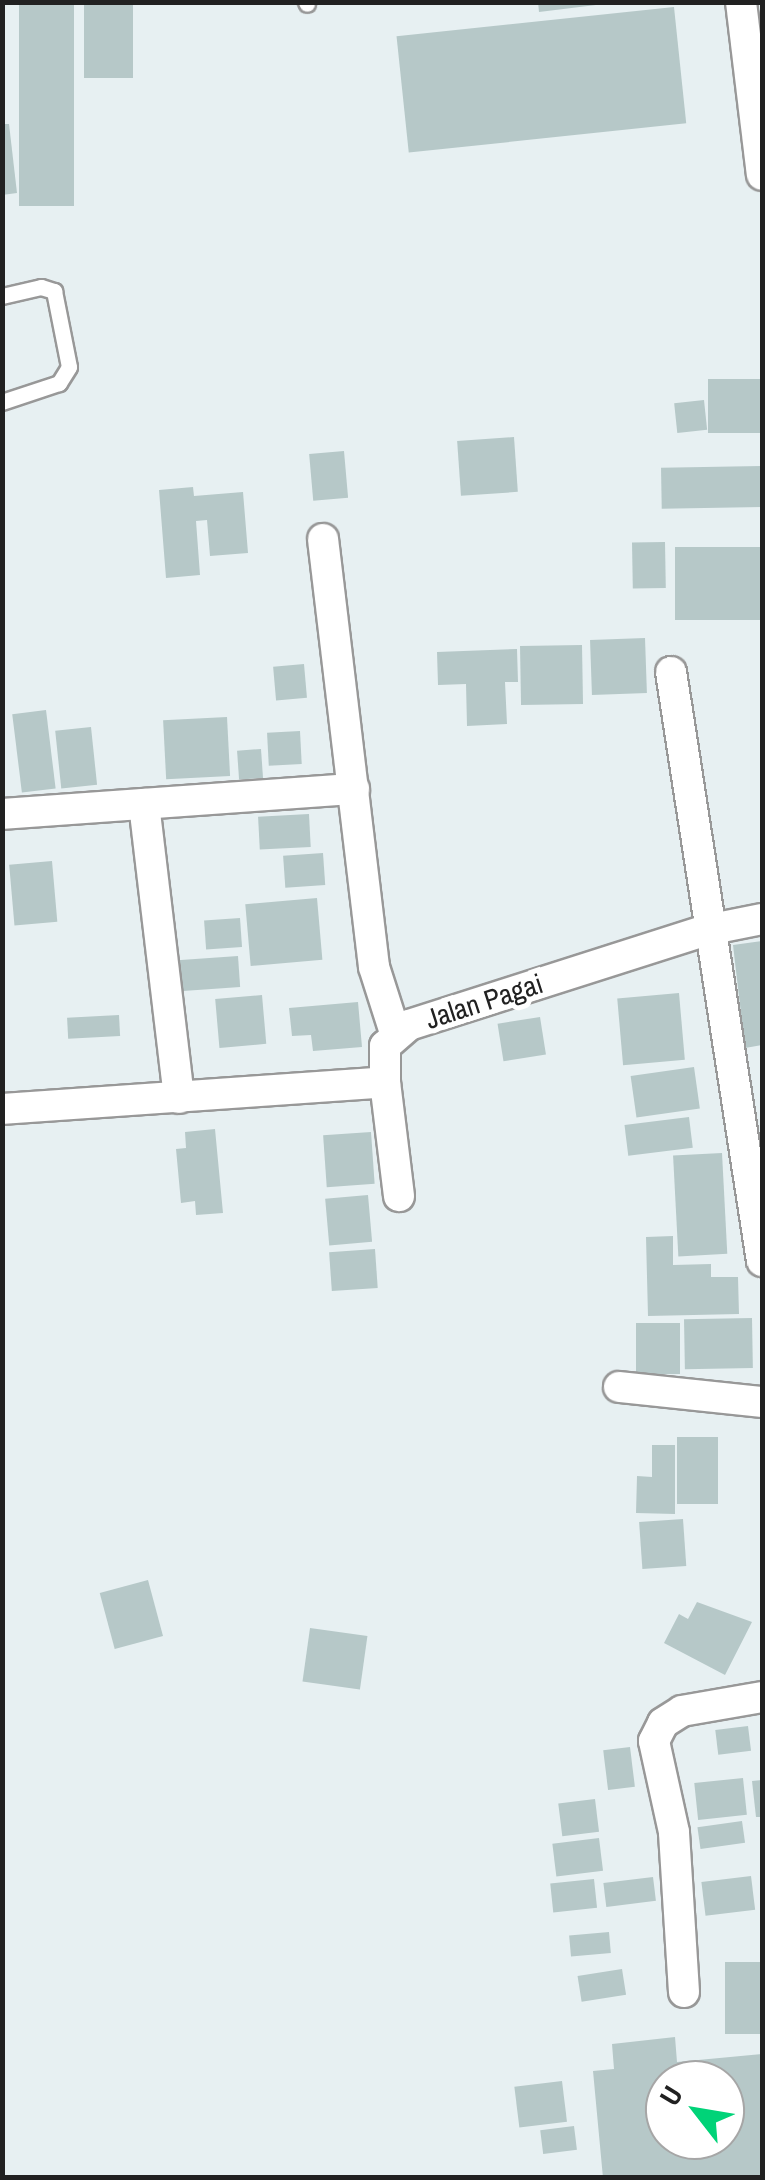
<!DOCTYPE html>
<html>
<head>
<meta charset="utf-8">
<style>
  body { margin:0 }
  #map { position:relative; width:765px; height:2180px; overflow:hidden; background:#e7f0f2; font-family:"Archivo Narrow",sans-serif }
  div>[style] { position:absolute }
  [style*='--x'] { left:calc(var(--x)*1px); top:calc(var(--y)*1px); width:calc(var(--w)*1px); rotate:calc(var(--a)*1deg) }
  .building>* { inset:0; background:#b6c8c8; transform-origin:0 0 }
  .roads { filter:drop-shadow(2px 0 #989898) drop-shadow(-2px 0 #989898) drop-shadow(0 2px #989898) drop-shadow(0 -2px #989898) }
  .service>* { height:15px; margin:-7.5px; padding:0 7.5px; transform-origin:7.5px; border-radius:7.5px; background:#fff }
  .minor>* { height:30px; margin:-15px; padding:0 15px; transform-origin:15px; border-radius:15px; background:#fff }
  span { translate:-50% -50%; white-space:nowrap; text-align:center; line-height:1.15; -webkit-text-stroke:10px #fff; paint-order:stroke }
  .street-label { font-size:28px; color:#212121 }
  .frame { position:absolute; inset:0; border:5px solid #212121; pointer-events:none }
  .north { position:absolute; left:645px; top:2060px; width:100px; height:100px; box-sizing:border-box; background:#fff; border:2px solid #a6a6a6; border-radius:50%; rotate:301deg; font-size:28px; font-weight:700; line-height:40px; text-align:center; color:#212121 }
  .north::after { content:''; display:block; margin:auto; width:35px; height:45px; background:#00d378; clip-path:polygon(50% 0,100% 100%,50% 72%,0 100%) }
</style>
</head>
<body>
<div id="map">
  <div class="building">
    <div style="left:19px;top:2px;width:55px;height:204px"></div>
    <div style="left:84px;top:2px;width:49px;height:76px"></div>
    <div style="clip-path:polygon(538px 2px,596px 2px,596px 5px,539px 12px)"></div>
    <div style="left:674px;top:7px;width:117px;height:279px;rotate:84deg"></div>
    <div style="clip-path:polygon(2px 124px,9px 124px,17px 193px,2px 195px)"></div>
    <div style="left:762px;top:379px;width:54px;height:54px;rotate:90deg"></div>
    <div style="left:704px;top:400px;width:30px;height:30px;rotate:84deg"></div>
    <div style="left:514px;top:437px;width:55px;height:57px;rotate:86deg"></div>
    <div style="left:344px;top:451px;width:47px;height:35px;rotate:85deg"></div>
    <div style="left:761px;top:466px;width:41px;height:100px;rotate:89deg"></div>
    <div style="clip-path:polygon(193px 487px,194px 496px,243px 492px,248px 553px,210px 556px,207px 520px,196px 521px,200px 575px,166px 578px,159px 490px)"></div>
    <div style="left:665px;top:542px;width:46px;height:33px;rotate:89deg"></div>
    <div style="left:762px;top:547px;width:73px;height:87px;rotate:90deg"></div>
    <div style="left:645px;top:638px;width:55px;height:55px;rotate:88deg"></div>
    <div style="left:582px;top:645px;width:59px;height:62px;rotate:89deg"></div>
    <div style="clip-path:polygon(517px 649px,518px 682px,505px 682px,507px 724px,467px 726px,466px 684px,438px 685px,437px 652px)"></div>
    <div style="left:304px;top:664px;width:34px;height:31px;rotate:85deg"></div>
    <div style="left:46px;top:710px;width:79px;height:34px;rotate:83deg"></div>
    <div style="left:227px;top:717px;width:59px;height:64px;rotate:87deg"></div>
    <div style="left:91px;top:727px;width:58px;height:36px;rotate:84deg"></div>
    <div style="left:300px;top:731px;width:33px;height:33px;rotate:87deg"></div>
    <div style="left:261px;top:749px;width:29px;height:24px;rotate:86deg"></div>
    <div style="left:309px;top:814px;width:33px;height:51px;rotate:87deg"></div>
    <div style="left:323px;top:853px;width:32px;height:40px;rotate:86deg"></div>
    <div style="left:52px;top:861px;width:61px;height:43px;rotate:85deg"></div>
    <div style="left:317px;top:898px;width:62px;height:72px;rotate:85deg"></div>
    <div style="left:240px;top:918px;width:29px;height:36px;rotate:86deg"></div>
    <div style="clip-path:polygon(762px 941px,762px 1045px,745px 1048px,733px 945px)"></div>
    <div style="left:238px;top:956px;width:31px;height:68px;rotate:86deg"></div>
    <div style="left:679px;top:993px;width:67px;height:62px;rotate:85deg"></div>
    <div style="left:262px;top:995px;width:49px;height:47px;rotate:85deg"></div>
    <div style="clip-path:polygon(358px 1002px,362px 1047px,313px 1051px,311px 1035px,292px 1036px,289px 1008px)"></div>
    <div style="left:119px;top:1015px;width:21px;height:52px;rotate:87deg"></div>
    <div style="left:540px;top:1017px;width:38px;height:43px;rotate:81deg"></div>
    <div style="left:694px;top:1067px;width:42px;height:64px;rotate:82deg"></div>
    <div style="left:689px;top:1117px;width:31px;height:65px;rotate:83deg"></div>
    <div style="clip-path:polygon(215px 1129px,223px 1213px,196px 1215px,195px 1201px,181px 1203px,176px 1149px,186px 1148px,185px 1132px)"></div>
    <div style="left:371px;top:1132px;width:52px;height:48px;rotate:86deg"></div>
    <div style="left:722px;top:1153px;width:101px;height:49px;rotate:87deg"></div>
    <div style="left:368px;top:1195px;width:47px;height:43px;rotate:85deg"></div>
    <div style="clip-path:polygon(673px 1236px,673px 1265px,711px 1264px,711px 1277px,738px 1277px,739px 1314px,648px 1316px,646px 1237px)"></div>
    <div style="left:375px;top:1249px;width:39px;height:46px;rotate:86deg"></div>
    <div style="left:752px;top:1318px;width:50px;height:68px;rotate:89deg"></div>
    <div style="left:636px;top:1323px;width:44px;height:51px"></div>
    <div style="left:677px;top:1437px;width:41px;height:67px"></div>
    <div style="clip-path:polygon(652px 1445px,675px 1445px,675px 1514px,636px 1513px,637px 1476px,652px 1477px)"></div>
    <div style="left:683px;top:1519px;width:47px;height:44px;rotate:86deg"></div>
    <div style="left:148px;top:1580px;width:58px;height:50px;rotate:75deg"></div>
    <div style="clip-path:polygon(697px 1602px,752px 1622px,725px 1675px,664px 1643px,679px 1614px,688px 1619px)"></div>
    <div style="left:310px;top:1628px;width:58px;height:54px;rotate:8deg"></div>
    <div style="left:748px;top:1726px;width:25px;height:33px;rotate:83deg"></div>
    <div style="left:630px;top:1747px;width:40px;height:27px;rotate:83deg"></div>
    <div style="left:743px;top:1778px;width:37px;height:49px;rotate:84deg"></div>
    <div style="clip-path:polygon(762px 1780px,762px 1817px,756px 1817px,752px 1781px)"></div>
    <div style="left:595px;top:1799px;width:33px;height:37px;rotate:83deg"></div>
    <div style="left:742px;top:1821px;width:22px;height:45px;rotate:82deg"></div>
    <div style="left:599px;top:1838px;width:33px;height:47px;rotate:83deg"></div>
    <div style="left:751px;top:1876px;width:34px;height:50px;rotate:83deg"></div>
    <div style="left:653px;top:1877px;width:24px;height:50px;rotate:83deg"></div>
    <div style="left:594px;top:1879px;width:29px;height:44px;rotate:84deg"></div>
    <div style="left:609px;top:1932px;width:21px;height:40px;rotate:85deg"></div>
    <div style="left:762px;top:1962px;width:72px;height:37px;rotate:90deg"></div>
    <div style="left:622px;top:1969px;width:26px;height:45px;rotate:81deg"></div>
    <div style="clip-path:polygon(evenodd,675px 2037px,677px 2062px,762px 2054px,762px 2177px,603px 2178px,593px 2071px,614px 2069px,612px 2044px,675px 2037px,665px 2080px,725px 2080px,725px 2140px,665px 2140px,665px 2080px)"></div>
    <div style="left:562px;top:2081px;width:41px;height:48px;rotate:83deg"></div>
    <div style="left:574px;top:2126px;width:24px;height:34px;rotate:83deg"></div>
  </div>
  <div class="roads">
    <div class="service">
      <div style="--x:306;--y:2;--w:2;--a:63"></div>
      <div style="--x:2;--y:296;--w:40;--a:-13"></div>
      <div style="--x:41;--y:287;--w:14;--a:17"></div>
      <div style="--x:54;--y:291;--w:77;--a:78.8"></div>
      <div style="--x:69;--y:367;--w:19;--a:122"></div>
      <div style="--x:59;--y:383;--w:60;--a:161.6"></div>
    </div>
    <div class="minor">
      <div style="--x:741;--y:2;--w:174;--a:83.1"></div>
      <div style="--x:323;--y:539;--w:431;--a:83.2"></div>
      <div style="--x:374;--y:967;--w:69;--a:72.3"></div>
      <div style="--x:671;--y:672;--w:596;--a:81.22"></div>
      <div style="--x:144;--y:804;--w:296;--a:83.2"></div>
      <div style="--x:2;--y:814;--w:353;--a:-4.1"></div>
      <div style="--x:385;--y:1082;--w:115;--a:83"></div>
      <div style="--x:2;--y:1109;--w:384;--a:-4"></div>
      <div style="--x:385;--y:1082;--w:36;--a:-90"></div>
      <div style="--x:385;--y:1046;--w:32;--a:-41"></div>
      <div style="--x:409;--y:1025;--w:313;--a:-17.7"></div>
      <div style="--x:707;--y:930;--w:56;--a:-11.3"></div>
      <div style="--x:619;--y:1387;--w:144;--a:6"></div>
      <div style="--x:684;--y:1992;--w:160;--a:-93.6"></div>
      <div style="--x:674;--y:1832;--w:93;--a:-102.4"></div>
      <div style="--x:654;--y:1741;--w:20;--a:-63"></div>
      <div style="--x:663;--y:1723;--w:22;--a:-32"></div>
      <div style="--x:682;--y:1711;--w:81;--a:-9.9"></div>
    </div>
  </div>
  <div class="street-label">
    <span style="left:484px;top:1001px;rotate:-18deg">Jalan Pagai</span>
  </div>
  <div class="frame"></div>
  <div class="north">U</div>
</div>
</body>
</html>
